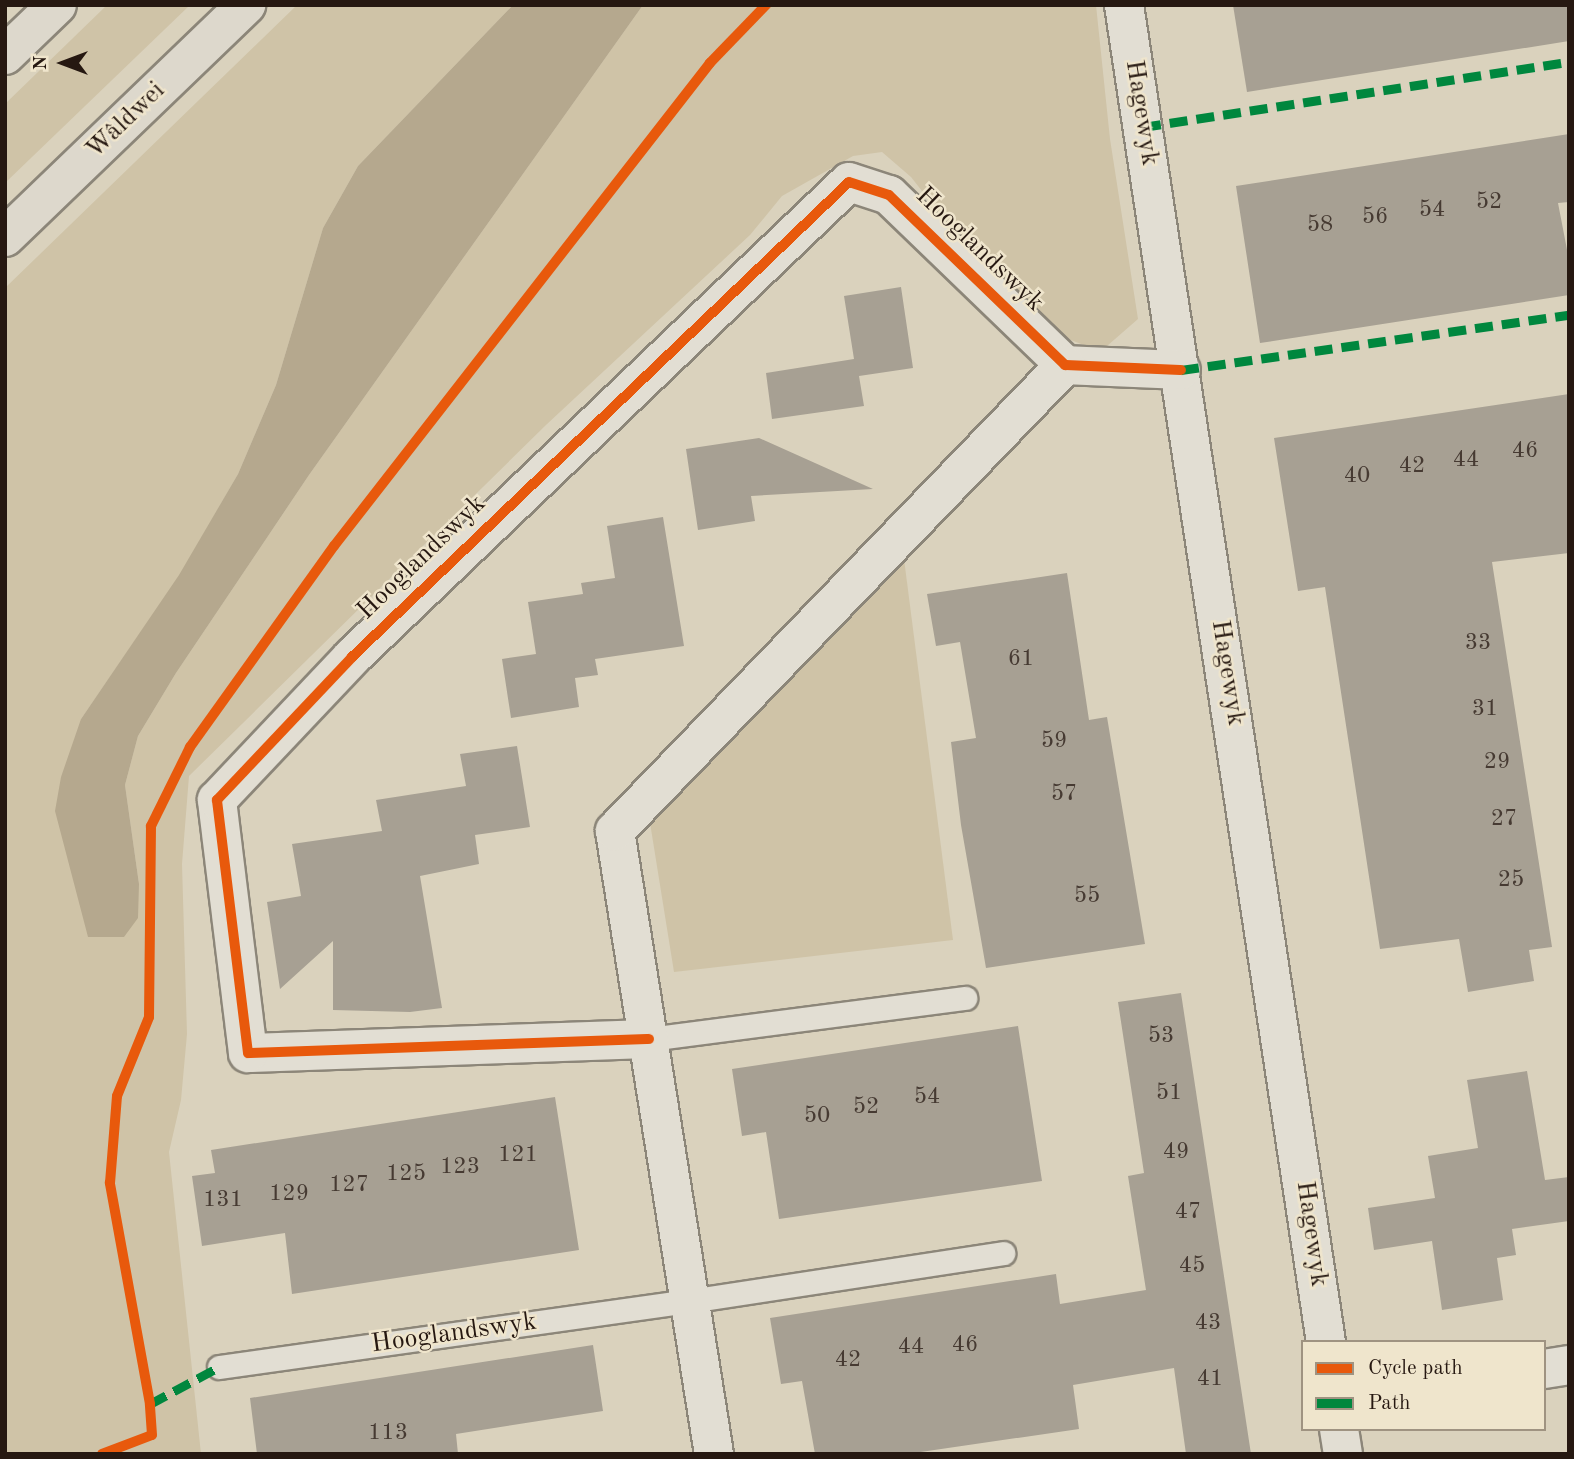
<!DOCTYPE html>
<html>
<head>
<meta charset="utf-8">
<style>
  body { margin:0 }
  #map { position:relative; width:1574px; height:1459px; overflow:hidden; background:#dad2bd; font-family:"Old Standard TT",serif }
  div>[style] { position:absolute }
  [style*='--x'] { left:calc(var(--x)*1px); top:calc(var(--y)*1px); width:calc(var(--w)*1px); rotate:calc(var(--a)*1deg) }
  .green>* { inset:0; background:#cfc3a7 }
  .water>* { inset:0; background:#b5a88e }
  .building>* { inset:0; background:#a7a093 }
  .roads { filter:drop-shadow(2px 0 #8c8679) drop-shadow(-2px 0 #8c8679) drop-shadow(0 2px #8c8679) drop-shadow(0 -2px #8c8679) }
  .lane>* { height:23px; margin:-11.5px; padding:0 11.5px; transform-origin:11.5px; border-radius:11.5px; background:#e2ded3 }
  .street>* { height:38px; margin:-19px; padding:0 19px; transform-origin:19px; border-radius:19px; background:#e2ded3 }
  .highway>* { height:38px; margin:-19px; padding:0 19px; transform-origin:19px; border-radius:19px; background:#ddd8cc }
  .quiet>* { height:9px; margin-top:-4.5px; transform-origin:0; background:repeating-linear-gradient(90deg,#00873e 0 18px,transparent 0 27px) }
  .cycleway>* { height:10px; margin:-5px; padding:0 5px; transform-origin:5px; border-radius:5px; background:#e8590c }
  span { translate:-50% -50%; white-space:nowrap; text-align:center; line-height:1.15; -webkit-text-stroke:5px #efe5cc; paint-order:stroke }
  .number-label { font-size:23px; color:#463a32 }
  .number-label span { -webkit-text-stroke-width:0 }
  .street-label { font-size:26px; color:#261811 }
  .frame { position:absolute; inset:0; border:7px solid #261811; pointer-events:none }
  .legend { position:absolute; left:1301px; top:1340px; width:245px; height:91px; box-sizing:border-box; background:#efe5cc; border:2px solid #9f9381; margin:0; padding:9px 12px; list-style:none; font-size:21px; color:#261811 }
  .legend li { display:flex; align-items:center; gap:14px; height:35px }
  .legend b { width:35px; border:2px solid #9f9381 }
  .north { position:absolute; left:28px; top:28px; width:70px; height:70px; -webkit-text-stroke:5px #efe5cc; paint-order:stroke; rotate:270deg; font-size:19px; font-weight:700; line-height:28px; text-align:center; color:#261811 }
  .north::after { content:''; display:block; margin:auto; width:24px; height:32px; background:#261811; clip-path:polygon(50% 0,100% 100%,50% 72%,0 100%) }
</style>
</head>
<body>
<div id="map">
  <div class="green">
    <div style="clip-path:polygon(107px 5px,190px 5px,5px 183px,5px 104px)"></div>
    <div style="clip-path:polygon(297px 5px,513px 5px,358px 166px,323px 228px,276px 385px,238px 474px,180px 575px,81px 719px,139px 884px,125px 785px,138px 736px,176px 673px,309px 475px,643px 5px,1096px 5px,1110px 139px,1138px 319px,1107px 346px,1092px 348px,1060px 336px,1007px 299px,911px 177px,882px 152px,853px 156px,782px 196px,750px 235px,546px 425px,189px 776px,182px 864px,187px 1034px,181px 1100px,169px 1152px,201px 1454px,5px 1454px,5px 288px)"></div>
    <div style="clip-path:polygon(899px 520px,953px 940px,674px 972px,642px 773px)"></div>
  </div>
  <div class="water">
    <div style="clip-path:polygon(513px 5px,643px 5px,309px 475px,176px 673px,138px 736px,125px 785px,139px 884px,138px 918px,124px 937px,88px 937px,55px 811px,61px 777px,81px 719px,179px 575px,238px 474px,276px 385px,323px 228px,358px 166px)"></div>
  </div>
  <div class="building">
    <div style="clip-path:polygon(1233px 5px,1569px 5px,1569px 41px,1247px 92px)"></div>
    <div style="clip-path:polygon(1569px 134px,1569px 202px,1558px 203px,1569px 260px,1569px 295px,1260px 343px,1236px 186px)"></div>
    <div style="clip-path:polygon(901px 287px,913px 368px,859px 376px,864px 406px,772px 419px,766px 373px,854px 359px,844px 296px)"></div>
    <div style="clip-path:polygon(1569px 394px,1569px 553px,1492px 562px,1552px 947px,1529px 950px,1534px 981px,1468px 992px,1459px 939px,1380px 949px,1325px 587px,1298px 591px,1274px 438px)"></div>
    <div style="clip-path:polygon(759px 438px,873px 489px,751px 496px,755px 521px,698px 530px,686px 449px)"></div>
    <div style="clip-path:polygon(663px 517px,684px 646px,595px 659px,598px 675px,575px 678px,579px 707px,511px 718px,502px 659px,536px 654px,528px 602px,583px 594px,581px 583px,615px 578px,607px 526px)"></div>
    <div style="clip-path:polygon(1067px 573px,1089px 720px,1107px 717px,1145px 944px,986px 968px,961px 825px,951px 742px,976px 738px,960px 642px,936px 646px,927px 594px)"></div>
    <div style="clip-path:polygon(517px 746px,530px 827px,475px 835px,479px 864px,420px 876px,442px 1008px,410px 1012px,333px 1010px,333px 941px,280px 989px,267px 902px,301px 896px,292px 844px,382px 831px,376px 800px,466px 786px,460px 754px)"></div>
    <div style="clip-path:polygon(1181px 993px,1251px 1454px,1186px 1454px,1174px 1368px,1073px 1385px,1079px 1429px,907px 1454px,815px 1454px,802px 1381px,781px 1384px,770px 1318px,1056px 1274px,1060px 1304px,1146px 1290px,1128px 1176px,1144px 1173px,1118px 1002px)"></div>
    <div style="clip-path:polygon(1018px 1026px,1042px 1181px,779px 1219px,766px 1132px,742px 1136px,732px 1069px)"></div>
    <div style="clip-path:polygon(1527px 1071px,1545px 1180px,1569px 1177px,1569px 1221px,1512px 1229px,1516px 1255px,1497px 1258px,1503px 1300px,1442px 1310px,1432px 1241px,1374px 1250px,1368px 1208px,1435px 1198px,1428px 1156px,1478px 1148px,1467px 1080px)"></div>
    <div style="clip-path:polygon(555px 1097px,579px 1250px,292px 1294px,285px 1233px,202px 1246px,192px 1176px,215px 1173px,211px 1150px)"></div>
    <div style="clip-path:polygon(593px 1345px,603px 1411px,456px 1434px,458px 1454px,257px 1454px,250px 1398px)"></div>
  </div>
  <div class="roads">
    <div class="lane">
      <div style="--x:649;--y:1039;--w:319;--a:-7.4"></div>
      <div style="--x:219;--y:1367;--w:476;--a:-8"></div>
      <div style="--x:690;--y:1301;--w:317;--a:-8.7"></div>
    </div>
    <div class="street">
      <div style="--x:1124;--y:5;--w:1352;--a:81.41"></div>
      <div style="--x:649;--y:1039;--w:401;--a:178"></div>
      <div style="--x:248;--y:1053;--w:255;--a:-97"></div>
      <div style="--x:217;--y:800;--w:197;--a:-46.6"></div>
      <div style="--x:352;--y:657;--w:687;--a:-43.7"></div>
      <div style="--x:849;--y:182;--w:42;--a:18"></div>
      <div style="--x:889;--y:195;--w:245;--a:44"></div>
      <div style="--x:1065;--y:365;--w:116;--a:2.5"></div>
      <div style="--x:1544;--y:1369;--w:25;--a:-9"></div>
      <div style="--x:1339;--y:1429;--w:25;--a:81"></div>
      <div style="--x:714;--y:1454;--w:631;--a:-99.03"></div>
      <div style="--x:615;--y:831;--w:648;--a:-46"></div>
    </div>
    <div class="highway">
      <div style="--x:5;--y:55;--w:72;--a:-43.9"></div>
      <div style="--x:5;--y:237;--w:335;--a:-43.9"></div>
    </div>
  </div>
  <div class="quiet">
    <div style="--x:1143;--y:127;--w:431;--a:-8.7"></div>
    <div style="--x:1181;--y:370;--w:392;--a:-8.1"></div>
    <div style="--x:150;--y:1404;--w:78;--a:-28.2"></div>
  </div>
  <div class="cycleway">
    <div style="--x:649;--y:1039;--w:401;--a:178"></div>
    <div style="--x:248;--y:1053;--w:255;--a:-97"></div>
    <div style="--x:217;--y:800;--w:197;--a:-46.6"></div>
    <div style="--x:352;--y:657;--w:687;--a:-43.7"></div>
    <div style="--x:849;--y:182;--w:42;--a:18"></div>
    <div style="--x:889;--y:195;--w:245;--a:44"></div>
    <div style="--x:1065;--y:365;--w:116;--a:2.5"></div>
    <div style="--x:102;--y:1454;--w:53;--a:-20.8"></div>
    <div style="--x:152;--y:1435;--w:31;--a:-94"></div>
    <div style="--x:150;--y:1404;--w:225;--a:-100.3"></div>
    <div style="--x:110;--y:1183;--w:87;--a:-85.4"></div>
    <div style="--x:117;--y:1096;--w:85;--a:-67.9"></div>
    <div style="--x:149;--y:1017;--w:191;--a:-89.4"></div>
    <div style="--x:151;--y:826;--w:88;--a:-63.7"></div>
    <div style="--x:190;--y:747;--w:247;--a:-54.4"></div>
    <div style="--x:334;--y:546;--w:612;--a:-52.1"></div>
    <div style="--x:710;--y:63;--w:81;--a:-46"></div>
  </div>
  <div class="number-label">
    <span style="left:1489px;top:202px">52</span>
    <span style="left:1432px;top:210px">54</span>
    <span style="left:1375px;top:217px">56</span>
    <span style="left:1320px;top:225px">58</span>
    <span style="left:1525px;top:451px">46</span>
    <span style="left:1466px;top:460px">44</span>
    <span style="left:1412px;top:466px">42</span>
    <span style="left:1357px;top:476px">40</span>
    <span style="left:1478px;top:643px">33</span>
    <span style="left:1021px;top:659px">61</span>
    <span style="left:1485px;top:709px">31</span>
    <span style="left:1054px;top:741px">59</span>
    <span style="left:1497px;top:762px">29</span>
    <span style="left:1064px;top:794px">57</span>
    <span style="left:1504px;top:819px">27</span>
    <span style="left:1511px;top:880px">25</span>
    <span style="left:1087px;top:896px">55</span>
    <span style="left:1161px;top:1036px">53</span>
    <span style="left:1169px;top:1093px">51</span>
    <span style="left:927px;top:1097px">54</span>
    <span style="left:866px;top:1107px">52</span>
    <span style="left:817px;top:1116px">50</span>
    <span style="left:1176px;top:1152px">49</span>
    <span style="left:518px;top:1155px">121</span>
    <span style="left:460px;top:1167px">123</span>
    <span style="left:406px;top:1174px">125</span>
    <span style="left:349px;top:1185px">127</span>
    <span style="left:289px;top:1194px">129</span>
    <span style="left:223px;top:1200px">131</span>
    <span style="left:1188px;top:1212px">47</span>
    <span style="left:1192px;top:1266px">45</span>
    <span style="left:1208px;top:1323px">43</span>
    <span style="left:965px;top:1345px">46</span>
    <span style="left:911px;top:1347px">44</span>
    <span style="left:848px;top:1360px">42</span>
    <span style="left:1210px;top:1379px">41</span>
    <span style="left:388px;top:1433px">113</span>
  </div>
  <div class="street-label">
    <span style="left:1141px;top:113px;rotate:81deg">Hagewyk</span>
    <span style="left:126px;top:121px;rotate:-44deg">Wâldwei</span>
    <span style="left:979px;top:250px;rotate:44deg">Hooglandswyk</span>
    <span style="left:422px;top:558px;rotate:-44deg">Hooglandswyk</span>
    <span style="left:1227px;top:673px;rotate:81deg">Hagewyk</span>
    <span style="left:1311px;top:1234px;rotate:82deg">Hagewyk</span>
    <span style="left:454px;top:1334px;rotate:-8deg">Hooglandswyk</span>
  </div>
  <div class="frame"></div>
  <ul class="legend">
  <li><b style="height:9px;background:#e8590c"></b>Cycle path</li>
  <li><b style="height:9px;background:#00873e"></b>Path</li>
  </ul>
  <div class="north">N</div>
</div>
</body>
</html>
